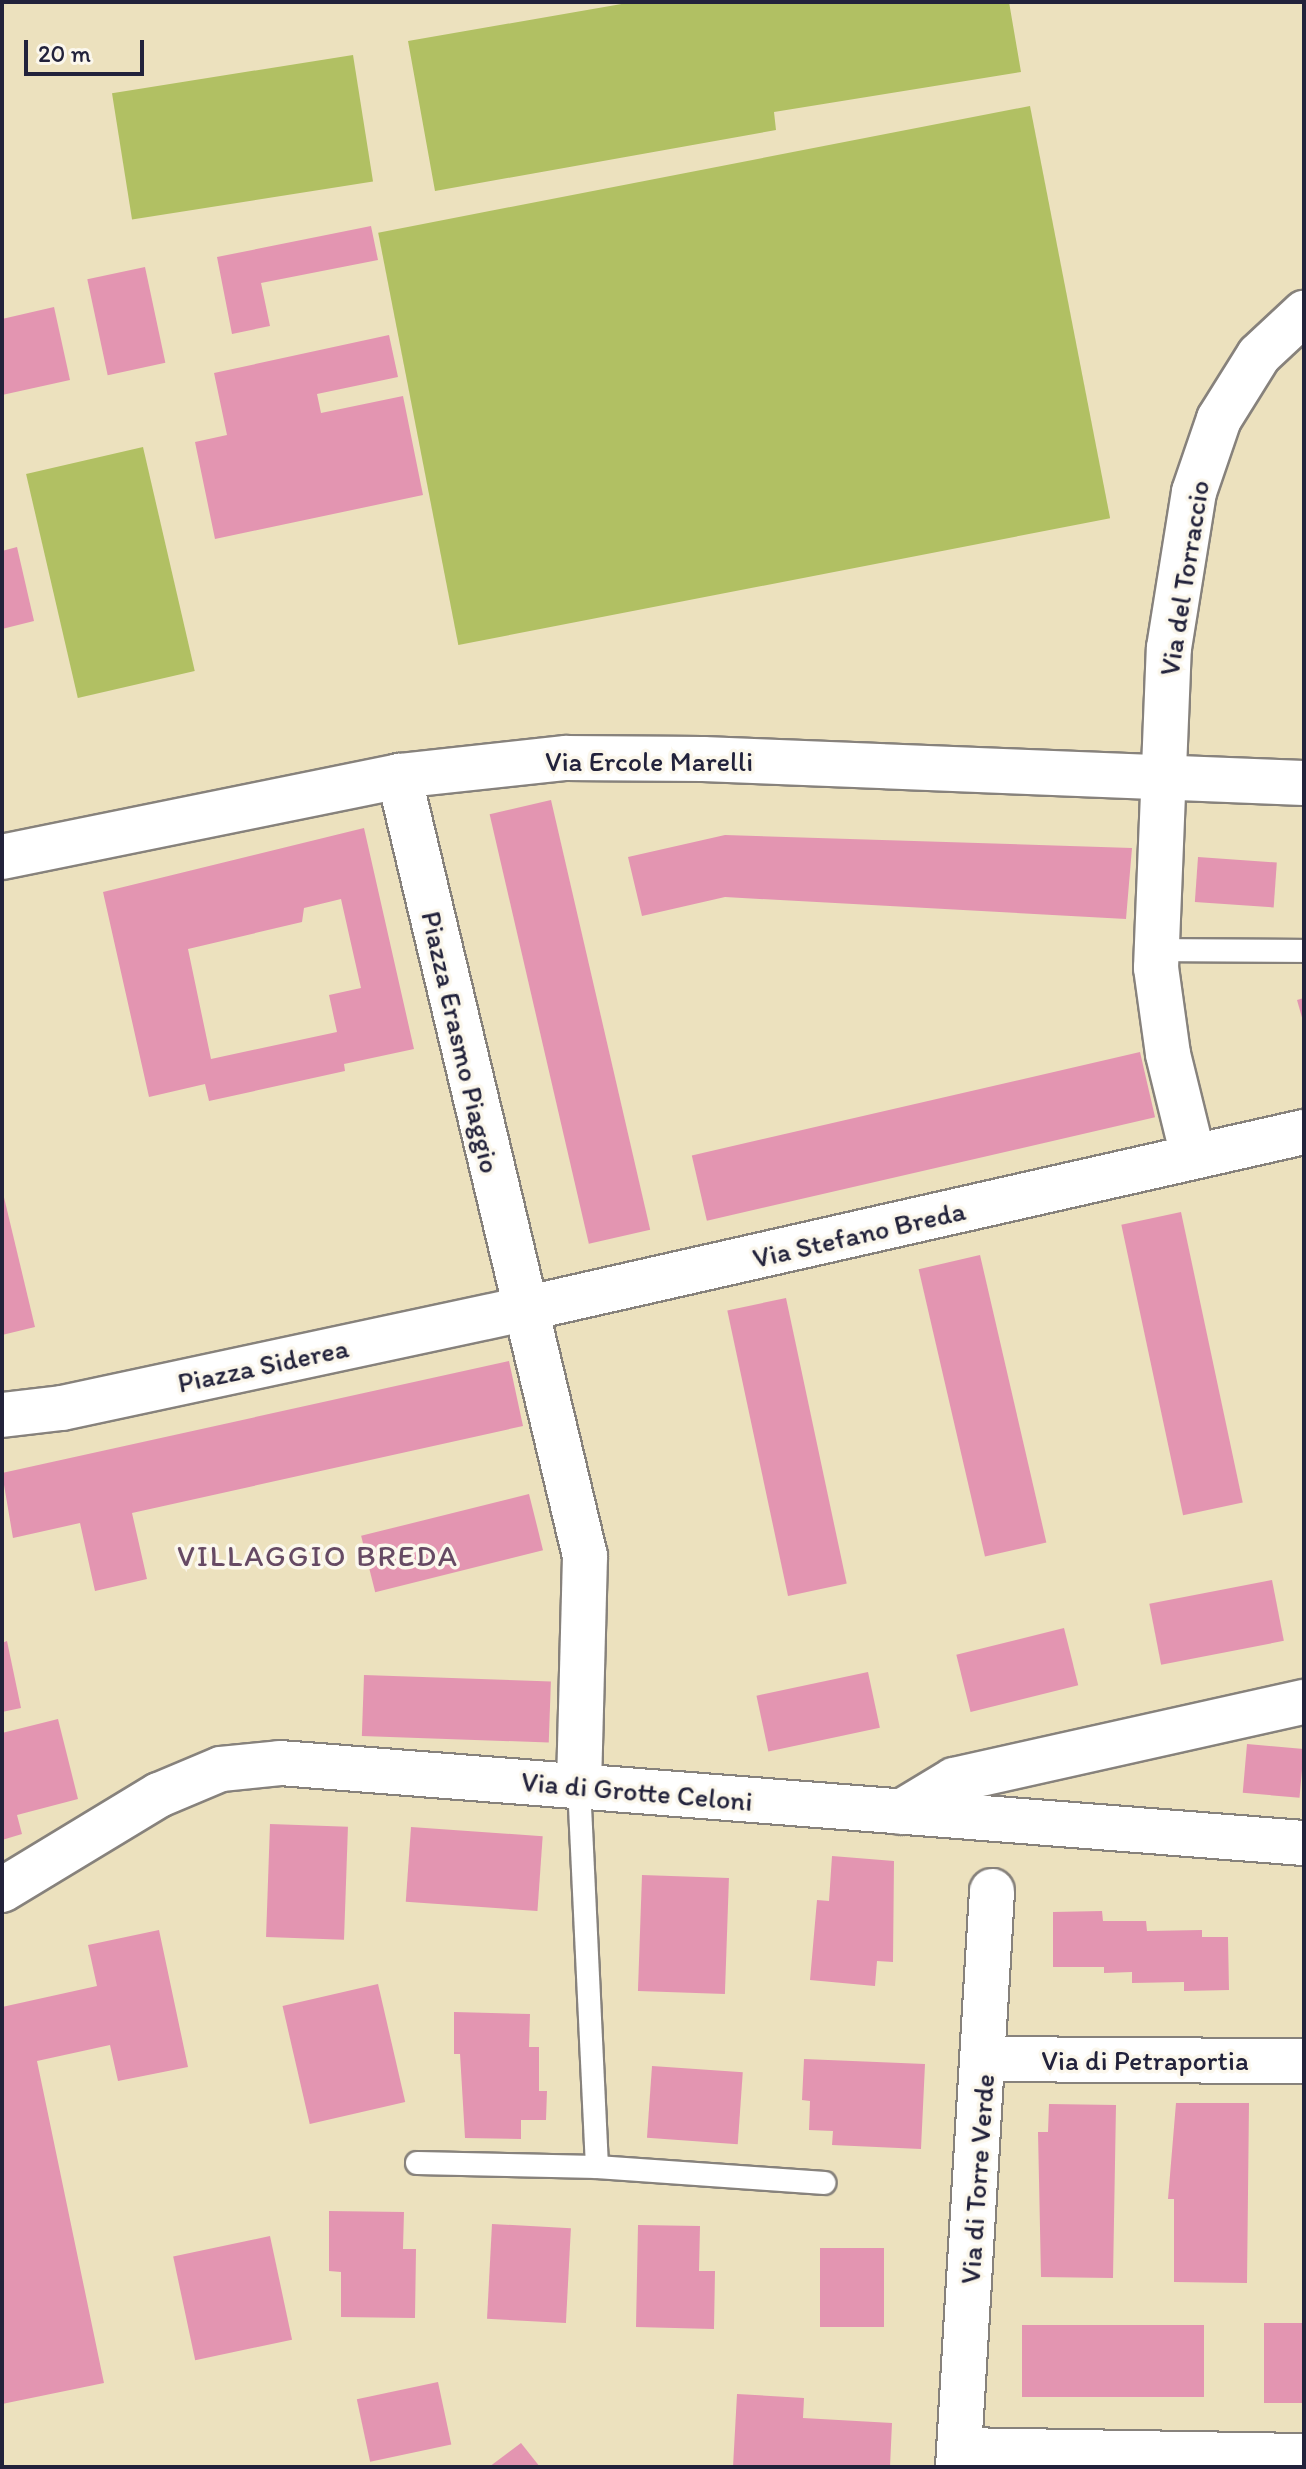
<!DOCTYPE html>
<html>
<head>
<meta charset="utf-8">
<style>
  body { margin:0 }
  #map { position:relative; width:1306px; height:2469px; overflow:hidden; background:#ece1be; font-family:Itim,sans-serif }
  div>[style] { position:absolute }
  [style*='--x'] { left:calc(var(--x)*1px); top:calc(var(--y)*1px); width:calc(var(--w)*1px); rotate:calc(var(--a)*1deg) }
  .green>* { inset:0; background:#b1c063; transform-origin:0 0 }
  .building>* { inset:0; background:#e395b1; transform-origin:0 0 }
  .roads { filter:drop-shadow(2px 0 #87827c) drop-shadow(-2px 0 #87827c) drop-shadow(0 2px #87827c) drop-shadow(0 -2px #87827c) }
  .service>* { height:22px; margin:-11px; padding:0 11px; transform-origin:11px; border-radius:11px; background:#fff }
  .minor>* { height:44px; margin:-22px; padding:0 22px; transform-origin:22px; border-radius:22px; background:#fff }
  span { translate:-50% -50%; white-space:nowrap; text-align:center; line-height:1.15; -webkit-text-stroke:7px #fbf7ec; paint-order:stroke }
  .street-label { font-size:28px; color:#22223b }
  .neighbourhood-label { font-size:30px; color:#664a64; letter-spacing:2px }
  .frame { position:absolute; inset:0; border:4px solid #22223b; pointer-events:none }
  .scale { position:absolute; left:24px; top:40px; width:120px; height:36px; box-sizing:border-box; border:4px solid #22223b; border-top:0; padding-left:10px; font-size:24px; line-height:28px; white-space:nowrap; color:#22223b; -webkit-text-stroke:6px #fbf7ec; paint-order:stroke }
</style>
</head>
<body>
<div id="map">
  <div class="green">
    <div style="clip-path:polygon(633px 2px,1009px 2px,1021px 72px,774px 112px,776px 130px,435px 191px,408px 41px)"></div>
    <div style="left:353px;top:55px;width:128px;height:244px;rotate:81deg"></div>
    <div style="left:1030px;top:106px;width:420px;height:664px;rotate:79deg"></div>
    <div style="left:143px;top:447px;width:230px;height:120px;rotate:77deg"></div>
  </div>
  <div class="building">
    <div style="clip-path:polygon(371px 226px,378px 260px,261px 283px,270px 326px,232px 334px,217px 257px)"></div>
    <div style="left:145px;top:267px;width:98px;height:59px;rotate:78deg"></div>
    <div style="clip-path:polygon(54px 307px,70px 380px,2px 395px,2px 319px)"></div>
    <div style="clip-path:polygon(389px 335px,398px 377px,317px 394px,321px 413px,403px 396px,423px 495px,215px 539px,195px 442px,227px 435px,214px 373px)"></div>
    <div style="clip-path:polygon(17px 547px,34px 621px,2px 629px,2px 551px)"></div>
    <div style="left:551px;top:800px;width:441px;height:63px;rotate:77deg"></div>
    <div style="clip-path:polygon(evenodd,364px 828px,414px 1049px,344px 1064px,345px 1071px,209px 1101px,205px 1084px,149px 1097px,103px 892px,364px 828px,341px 899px,361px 988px,329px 995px,337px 1032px,211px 1059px,188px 949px,302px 922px,304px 908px,341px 899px)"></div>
    <div style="clip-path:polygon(725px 835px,1132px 848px,1126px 919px,725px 897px,642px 916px,628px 857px)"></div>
    <div style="left:1198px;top:857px;width:79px;height:45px;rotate:4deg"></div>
    <div style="clip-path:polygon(1304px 998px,1304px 1021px,1303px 1021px,1297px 1000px)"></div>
    <div style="left:1140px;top:1052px;width:67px;height:460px;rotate:77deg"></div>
    <div style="clip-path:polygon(2px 1189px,35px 1327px,2px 1335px)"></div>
    <div style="left:1181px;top:1212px;width:297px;height:61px;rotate:78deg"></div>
    <div style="left:980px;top:1255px;width:295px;height:63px;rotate:77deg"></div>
    <div style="left:786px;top:1298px;width:292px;height:60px;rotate:78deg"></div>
    <div style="clip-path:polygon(509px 1361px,523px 1426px,132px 1513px,147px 1579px,95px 1591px,80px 1523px,13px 1538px,2px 1473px)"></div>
    <div style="left:529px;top:1494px;width:58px;height:173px;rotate:76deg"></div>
    <div style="left:1272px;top:1580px;width:62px;height:125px;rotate:79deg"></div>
    <div style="left:1064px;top:1628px;width:59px;height:111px;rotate:76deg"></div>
    <div style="clip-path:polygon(7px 1641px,21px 1708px,2px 1712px,2px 1643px)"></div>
    <div style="left:868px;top:1672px;width:57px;height:114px;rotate:78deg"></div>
    <div style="left:364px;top:1675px;width:187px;height:61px;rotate:2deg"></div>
    <div style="clip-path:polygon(58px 1719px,78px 1799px,17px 1815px,22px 1834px,2px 1840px,2px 1733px)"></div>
    <div style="left:1247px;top:1744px;width:57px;height:49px;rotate:5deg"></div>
    <div style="left:270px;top:1824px;width:78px;height:113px;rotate:2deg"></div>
    <div style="left:411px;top:1827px;width:132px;height:75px;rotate:4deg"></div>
    <div style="clip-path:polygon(832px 1856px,894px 1861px,893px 1962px,877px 1961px,875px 1986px,810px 1980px,817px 1900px,829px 1901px)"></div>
    <div style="left:642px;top:1875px;width:87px;height:116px;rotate:2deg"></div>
    <div style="clip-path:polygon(1102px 1911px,1103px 1921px,1146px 1921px,1147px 1931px,1202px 1930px,1202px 1937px,1228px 1937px,1229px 1990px,1184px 1991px,1184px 1982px,1132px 1983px,1132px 1972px,1104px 1973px,1104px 1967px,1053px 1967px,1053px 1912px)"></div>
    <div style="clip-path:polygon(159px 1930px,188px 2067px,118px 2081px,110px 2045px,37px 2061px,104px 2383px,2px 2404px,2px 2007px,97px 1986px,88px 1945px)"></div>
    <div style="left:378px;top:1984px;width:121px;height:98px;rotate:77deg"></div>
    <div style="clip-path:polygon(454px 2012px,530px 2014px,529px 2047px,539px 2047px,539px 2091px,547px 2091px,546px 2120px,521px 2120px,521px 2139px,465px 2138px,460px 2054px,454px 2054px)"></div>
    <div style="clip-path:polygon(804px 2059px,925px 2064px,921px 2149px,832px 2145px,833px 2131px,809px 2130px,810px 2101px,802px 2100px)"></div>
    <div style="left:652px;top:2066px;width:91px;height:72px;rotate:4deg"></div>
    <div style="clip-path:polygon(1176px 2103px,1249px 2103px,1247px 2283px,1174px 2282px,1174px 2199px,1168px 2199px)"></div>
    <div style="clip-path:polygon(1049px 2104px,1116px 2105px,1113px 2278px,1041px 2277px,1038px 2132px,1048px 2132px)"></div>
    <div style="clip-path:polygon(329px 2211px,404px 2212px,403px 2249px,416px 2249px,415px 2318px,341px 2317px,341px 2272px,329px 2271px)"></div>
    <div style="left:492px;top:2224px;width:79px;height:95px;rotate:3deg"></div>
    <div style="clip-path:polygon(638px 2225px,700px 2226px,699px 2271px,715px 2271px,714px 2329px,636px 2327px)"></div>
    <div style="left:270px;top:2236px;width:106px;height:99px;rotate:78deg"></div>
    <div style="left:820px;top:2248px;width:64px;height:79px"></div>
    <div style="left:1264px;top:2323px;width:40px;height:80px"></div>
    <div style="left:1204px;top:2325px;width:72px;height:182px;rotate:90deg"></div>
    <div style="left:438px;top:2382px;width:64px;height:83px;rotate:78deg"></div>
    <div style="clip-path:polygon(737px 2394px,804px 2398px,803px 2418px,892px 2423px,890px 2467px,733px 2467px)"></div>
    <div style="clip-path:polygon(521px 2443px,540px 2467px,489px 2467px)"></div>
  </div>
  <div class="roads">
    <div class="service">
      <div style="--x:1156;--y:950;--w:148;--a:0.4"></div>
      <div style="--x:417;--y:2163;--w:180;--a:1.3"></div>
      <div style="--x:597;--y:2167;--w:382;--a:-92.7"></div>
      <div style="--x:597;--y:2167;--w:228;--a:4"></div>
    </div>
    <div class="minor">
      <div style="--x:399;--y:776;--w:802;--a:76.59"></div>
      <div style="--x:585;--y:1556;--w:229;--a:91.5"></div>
      <div style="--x:2;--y:857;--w:405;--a:-11.5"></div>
      <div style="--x:399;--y:776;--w:168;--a:-6.2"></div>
      <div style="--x:566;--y:758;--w:137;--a:0.4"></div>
      <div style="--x:703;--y:759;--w:601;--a:2.29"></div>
      <div style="--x:1193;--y:1156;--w:105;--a:-103.8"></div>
      <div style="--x:1168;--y:1054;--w:87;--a:-97.9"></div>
      <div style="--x:1156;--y:968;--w:320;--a:-87.7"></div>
      <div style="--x:1169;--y:648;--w:158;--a:-80.9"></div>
      <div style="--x:1194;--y:492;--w:77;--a:-71.1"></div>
      <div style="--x:1219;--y:419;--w:75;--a:-58"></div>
      <div style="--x:1259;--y:355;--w:62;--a:-43"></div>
      <div style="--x:2;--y:1415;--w:60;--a:-6.7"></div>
      <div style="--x:62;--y:1408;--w:472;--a:-12.1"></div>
      <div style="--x:524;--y:1309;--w:800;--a:-12.79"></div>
      <div style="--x:901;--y:1812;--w:62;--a:-31.1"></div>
      <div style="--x:954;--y:1780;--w:359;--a:-12.6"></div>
      <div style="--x:2;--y:1890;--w:184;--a:-31.2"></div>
      <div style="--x:159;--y:1795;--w:67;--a:-22.8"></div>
      <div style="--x:221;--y:1769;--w:59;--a:-5.8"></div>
      <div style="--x:280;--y:1763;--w:1027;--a:4.47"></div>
      <div style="--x:985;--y:2059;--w:319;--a:0.4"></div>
      <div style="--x:959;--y:2450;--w:345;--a:1"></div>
      <div style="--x:958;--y:2467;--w:577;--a:-86.62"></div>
    </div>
  </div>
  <div class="street-label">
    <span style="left:1184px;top:578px;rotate:-81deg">Via del Torraccio</span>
    <span style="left:649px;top:761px">Via Ercole Marelli</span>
    <span style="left:461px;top:1042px;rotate:77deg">Piazza Erasmo Piaggio</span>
    <span style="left:859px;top:1234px;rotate:-13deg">Via Stefano Breda</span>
    <span style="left:263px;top:1365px;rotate:-12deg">Piazza Siderea</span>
    <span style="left:637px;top:1791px;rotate:5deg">Via di Grotte Celoni</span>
    <span style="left:1145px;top:2060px">Via di Petraportia</span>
    <span style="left:977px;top:2179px;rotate:-86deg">Via di Torre Verde</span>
  </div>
  <div class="neighbourhood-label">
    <span style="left:318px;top:1556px">VILLAGGIO BREDA</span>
  </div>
  <div class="frame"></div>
  <div class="scale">20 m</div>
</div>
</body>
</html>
